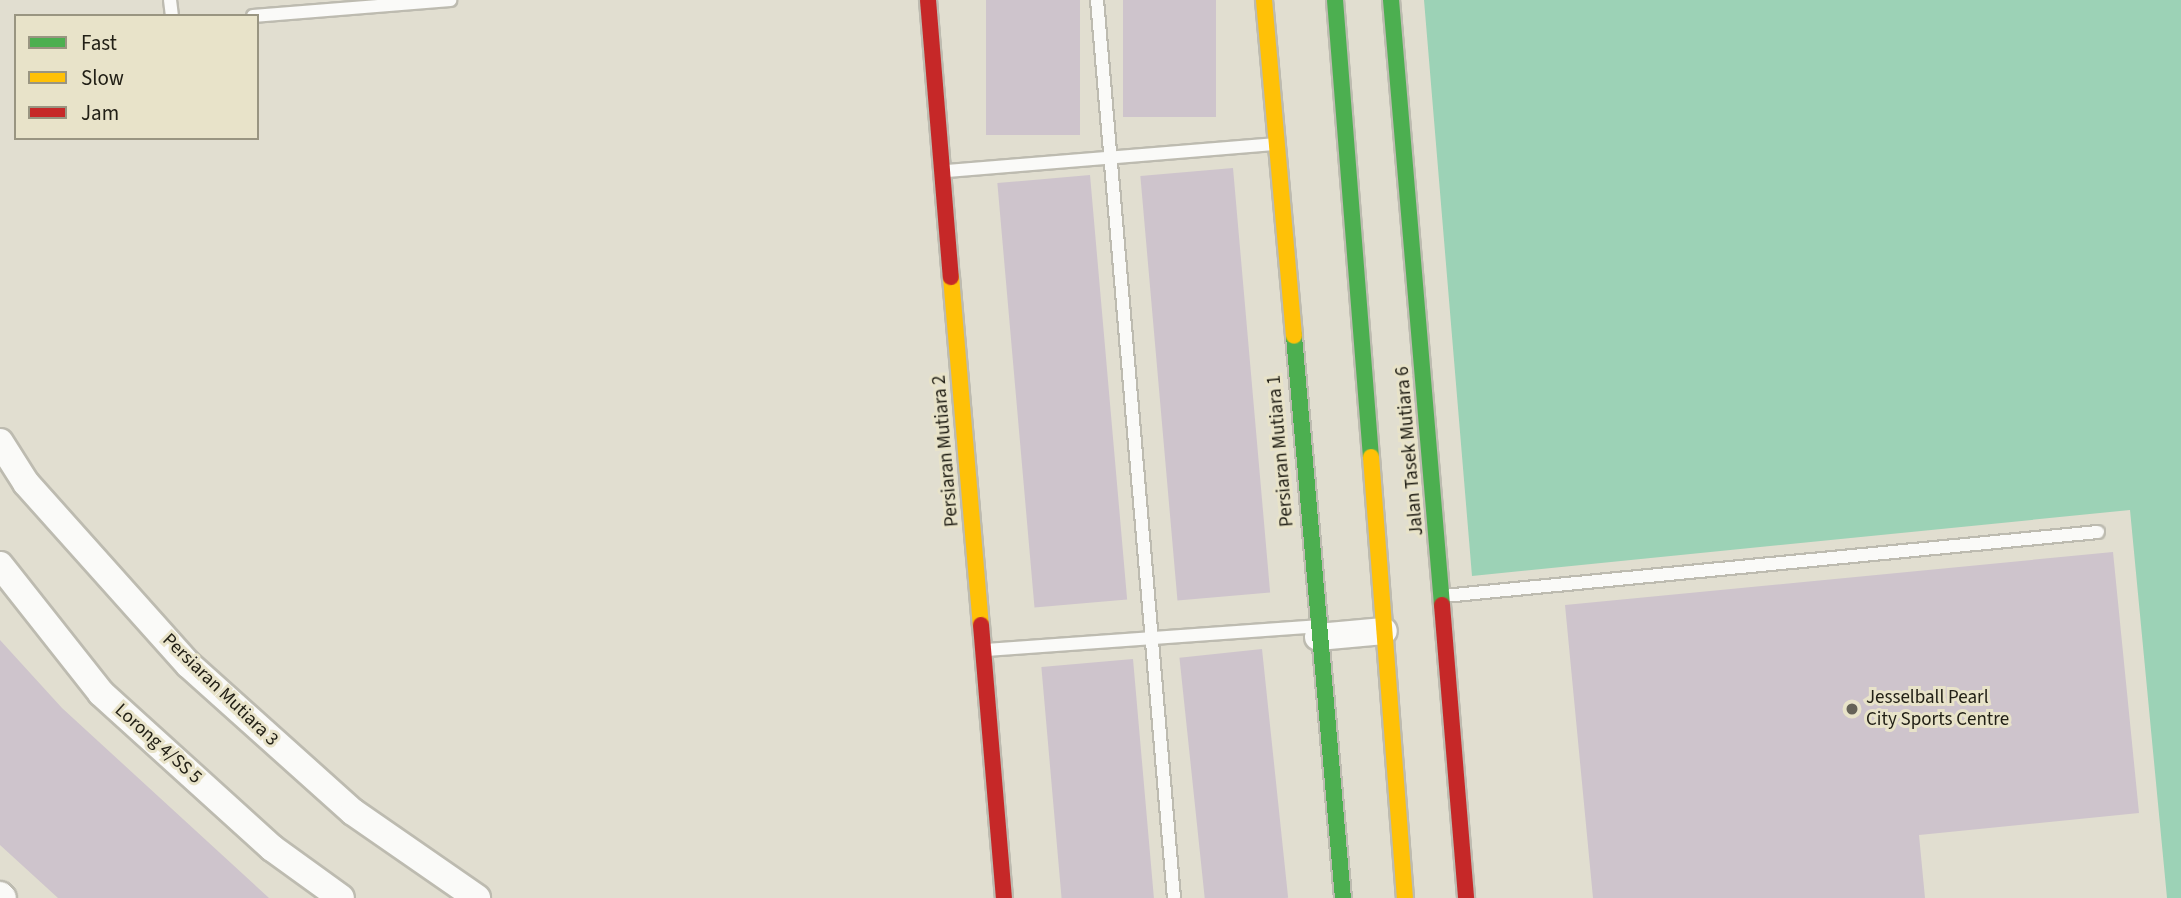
<!DOCTYPE html>
<html>
<head>
<meta charset="utf-8">
<style>
  body { margin:0 }
  #map { position:relative; width:2181px; height:898px; overflow:hidden; background:#e1ded0; font-family:"Source Sans 3",sans-serif }
  div>[style] { position:absolute }
  [style*='--x'] { left:calc(var(--x)*1px); top:calc(var(--y)*1px); width:calc(var(--w)*1px); rotate:calc(var(--a)*1deg) }
  .green>* { inset:0; background:#9cd2b6 }
  .building>* { inset:0; background:#cec4cc; transform-origin:0 0 }
  .roads { filter:drop-shadow(2px 0 #bdbbb0) drop-shadow(-2px 0 #bdbbb0) drop-shadow(0 2px #bdbbb0) drop-shadow(0 -2px #bdbbb0) }
  .lane>* { height:12px; margin:-6px; padding:0 6px; transform-origin:6px; border-radius:6px; background:#fafaf8 }
  .street>* { height:26px; margin:-13px; padding:0 13px; transform-origin:13px; border-radius:13px; background:#fafaf8 }
  .fast>* { height:16px; margin:-8px; padding:0 8px; transform-origin:8px; border-radius:8px; background:#4caf50 }
  .slow>* { height:16px; margin:-8px; padding:0 8px; transform-origin:8px; border-radius:8px; background:#ffc107 }
  .jam>* { height:16px; margin:-8px; padding:0 8px; transform-origin:8px; border-radius:8px; background:#c62828 }
  .dots>* { width:19px; height:19px; translate:-50% -50%; box-sizing:border-box; border:4px solid #e8e3c9; border-radius:50% }
  span { translate:-50% -50%; white-space:nowrap; text-align:center; line-height:1.15; -webkit-text-stroke:6px #e8e3c9; paint-order:stroke }
  .street-label { font-size:19px; color:#222016 }
  .poi-label { font-size:19px; color:#222016 }
  .left { translate:0 -50%; text-align:left }
  .legend { position:absolute; left:14px; top:14px; width:245px; height:126px; box-sizing:border-box; background:#e8e3c9; border:2px solid #999581; margin:0; padding:9px 12px; list-style:none; font-size:21px; color:#222016 }
  .legend li { display:flex; align-items:center; gap:14px; height:35px }
  .legend b { width:35px; border:2px solid #999581 }
</style>
</head>
<body>
<div id="map">
  <div class="green">
    <div style="clip-path:polygon(1424px 0,2181px 0,2181px 898px,2167px 898px,2130px 510px,1472px 576px)"></div>
  </div>
  <div class="building">
    <div style="left:986px;top:0;width:94px;height:135px"></div>
    <div style="left:1123px;top:0;width:93px;height:117px"></div>
    <div style="left:1233px;top:168px;width:426px;height:93px;rotate:85deg"></div>
    <div style="left:1090px;top:175px;width:426px;height:93px;rotate:85deg"></div>
    <div style="clip-path:polygon(2113px 552px,2139px 813px,1919px 835px,1925px 898px,1593px 898px,1565px 605px)"></div>
    <div style="clip-path:polygon(0 640px,62px 708px,269px 898px,58px 898px,0 845px)"></div>
    <div style="left:1262px;top:649px;width:250px;height:83px;rotate:84deg"></div>
    <div style="left:1133px;top:659px;width:240px;height:92px;rotate:85deg"></div>
  </div>
  <div class="roads">
    <div class="lane">
      <div style="--x:170;--y:0;--w:16;--a:83"></div>
      <div style="--x:1097;--y:0;--w:901;--a:85.1"></div>
      <div style="--x:253;--y:16;--w:198;--a:-4.6"></div>
      <div style="--x:947;--y:171;--w:328;--a:-4.7"></div>
      <div style="--x:1444;--y:596;--w:657;--a:-5.59"></div>
      <div style="--x:986;--y:650;--w:332;--a:-4.1"></div>
    </div>
    <div class="street">
      <div style="--x:0;--y:442;--w:49;--a:57.6"></div>
      <div style="--x:26;--y:483;--w:244;--a:48.2"></div>
      <div style="--x:189;--y:665;--w:220;--a:41.9"></div>
      <div style="--x:353;--y:812;--w:151;--a:34.7"></div>
      <div style="--x:0;--y:565;--w:163;--a:51.7"></div>
      <div style="--x:101;--y:693;--w:231;--a:42.2"></div>
      <div style="--x:272;--y:848;--w:85;--a:35.9"></div>
      <div style="--x:1318;--y:637;--w:66;--a:-5.2"></div>
      <div style="--x:0;--y:895;--w:4;--a:45"></div>
    </div>
    <div class="fast">
      <div style="--x:1335;--y:0;--w:458;--a:85.5"></div>
      <div style="--x:1391;--y:0;--w:607;--a:85.18"></div>
      <div style="--x:1294;--y:336;--w:564;--a:85.02"></div>
    </div>
    <div class="slow">
      <div style="--x:1264;--y:0;--w:337;--a:84.9"></div>
      <div style="--x:951;--y:277;--w:349;--a:85.1"></div>
      <div style="--x:1371;--y:457;--w:442;--a:85.6"></div>
    </div>
    <div class="jam">
      <div style="--x:928;--y:0;--w:278;--a:85.3"></div>
      <div style="--x:1442;--y:605;--w:294;--a:85.3"></div>
      <div style="--x:981;--y:625;--w:274;--a:85.2"></div>
    </div>
  </div>
  <div class="dots">
    <div style="left:1852px;top:709px;background:#656257"></div>
  </div>
  <div class="street-label">
    <span style="left:946px;top:451px;rotate:-95deg">Persiaran Mutiara 2</span>
    <span style="left:1281px;top:451px;rotate:-95deg">Persiaran Mutiara 1</span>
    <span style="left:1410px;top:451px;rotate:-95deg">Jalan Tasek Mutiara 6</span>
    <span style="left:220px;top:690px;rotate:44deg">Persiaran Mutiara 3</span>
    <span style="left:158px;top:744px;rotate:42deg">Lorong 4/SS 5</span>
  </div>
  <div class="poi-label">
    <span class="left" style="left:1866px;top:709px">Jesselball Pearl<br>City Sports Centre</span>
  </div>
  <ul class="legend">
  <li><b style="height:9px;background:#4caf50"></b>Fast</li>
  <li><b style="height:9px;background:#ffc107"></b>Slow</li>
  <li><b style="height:9px;background:#c62828"></b>Jam</li>
  </ul>
</div>
</body>
</html>
